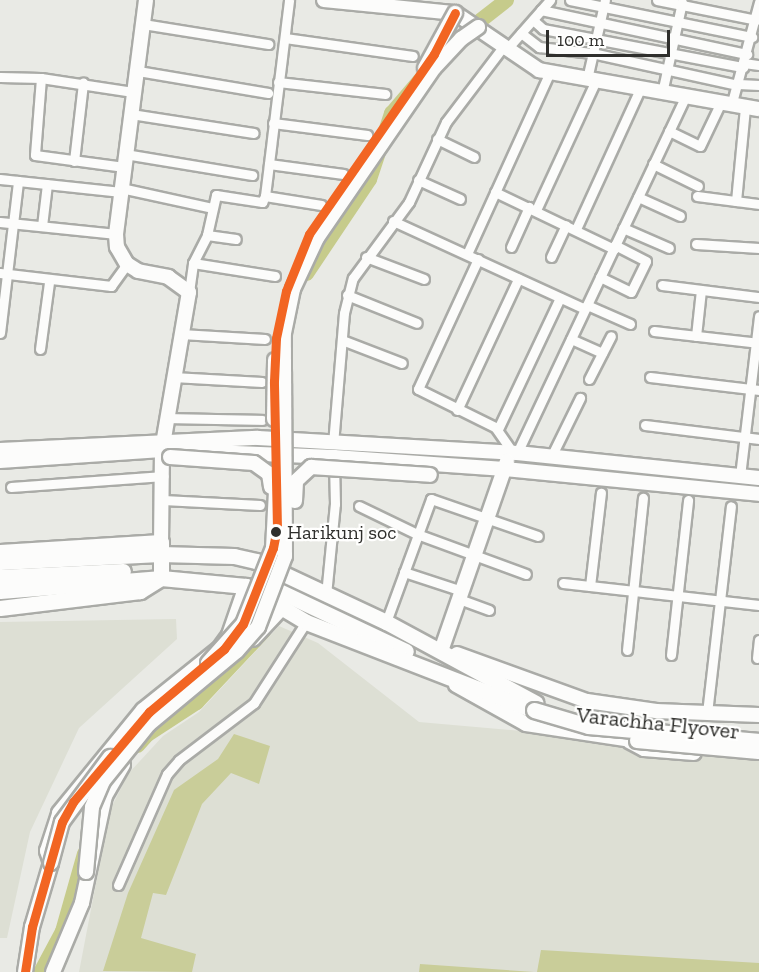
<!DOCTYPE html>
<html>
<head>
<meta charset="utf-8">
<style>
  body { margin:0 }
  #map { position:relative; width:759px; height:972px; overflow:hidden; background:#e9eae5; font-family:"Zilla Slab",serif }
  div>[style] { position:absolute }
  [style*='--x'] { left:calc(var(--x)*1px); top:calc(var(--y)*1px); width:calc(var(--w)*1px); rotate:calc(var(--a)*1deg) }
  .built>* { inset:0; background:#dddfd4 }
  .forest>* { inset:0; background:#c9cd99 }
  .river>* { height:15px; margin:-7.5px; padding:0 7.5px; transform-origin:7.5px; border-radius:7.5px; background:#c6cb8b }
  .roads { filter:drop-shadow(2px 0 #aaaba7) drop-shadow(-2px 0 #aaaba7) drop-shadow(0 2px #aaaba7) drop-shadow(0 -2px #aaaba7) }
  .street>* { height:9px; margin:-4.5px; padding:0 4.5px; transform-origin:4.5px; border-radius:4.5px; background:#fcfcfb }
  .secondary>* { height:14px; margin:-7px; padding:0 7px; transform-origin:7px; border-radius:7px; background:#fcfcfb }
  .primary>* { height:15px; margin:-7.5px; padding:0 7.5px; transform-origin:7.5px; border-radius:7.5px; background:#fcfcfb }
  .bridges { filter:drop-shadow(2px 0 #aaaba7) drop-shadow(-2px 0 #aaaba7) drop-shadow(0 2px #aaaba7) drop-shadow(0 -2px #aaaba7) }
  .secondary-bridge>* { height:14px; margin:-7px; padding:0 7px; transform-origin:7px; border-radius:7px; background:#fcfcfb }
  .primary-bridge>* { height:15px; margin:-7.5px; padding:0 7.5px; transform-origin:7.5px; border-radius:7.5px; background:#fcfcfb }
  .bus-1>* { height:9px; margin:-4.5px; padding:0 4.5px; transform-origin:4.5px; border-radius:4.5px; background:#f26522 }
  .dots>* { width:16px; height:16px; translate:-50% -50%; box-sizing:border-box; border:3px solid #fffffe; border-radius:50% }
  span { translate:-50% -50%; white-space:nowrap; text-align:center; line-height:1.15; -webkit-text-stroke:4.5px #fffffe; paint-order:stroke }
  .bus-label { font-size:20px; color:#2f2f2c }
  .left { translate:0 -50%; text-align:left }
  .street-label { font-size:22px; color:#2f2f2c }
  .scale { position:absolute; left:546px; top:30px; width:124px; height:27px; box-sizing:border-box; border:3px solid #2f2f2c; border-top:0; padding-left:8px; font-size:18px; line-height:21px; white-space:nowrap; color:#2f2f2c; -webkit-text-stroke:4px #fffffe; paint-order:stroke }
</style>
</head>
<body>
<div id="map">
  <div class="built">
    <div style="clip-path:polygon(176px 619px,177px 639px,79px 728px,30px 832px,7px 938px,0 938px,0 622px)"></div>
    <div style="clip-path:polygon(279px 626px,318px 643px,419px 722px,759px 752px,759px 972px,79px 972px,110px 810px,128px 774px,163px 736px,199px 712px)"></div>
  </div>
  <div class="forest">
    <div style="clip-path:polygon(234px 734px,270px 746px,259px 784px,231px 773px,202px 804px,166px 895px,153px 893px,141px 938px,196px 954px,192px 972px,103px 971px,128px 893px,174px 790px,218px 759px)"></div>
    <div style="clip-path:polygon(541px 950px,759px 963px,759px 972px,537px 972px)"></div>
    <div style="clip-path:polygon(420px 964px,534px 972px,419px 972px)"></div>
  </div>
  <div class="river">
    <div style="--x:480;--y:20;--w:33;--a:-38"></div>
    <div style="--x:306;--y:273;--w:113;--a:-56.2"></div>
    <div style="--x:369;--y:179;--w:70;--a:-71.6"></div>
    <div style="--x:391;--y:113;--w:63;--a:-49.5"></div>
    <div style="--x:137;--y:745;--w:15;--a:-48"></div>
    <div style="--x:147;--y:734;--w:59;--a:-33.1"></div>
    <div style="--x:196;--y:702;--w:98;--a:-46.7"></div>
    <div style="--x:40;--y:972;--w:47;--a:-61.8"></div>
    <div style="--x:62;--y:931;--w:81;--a:-74.2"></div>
  </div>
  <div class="roads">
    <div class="street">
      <div style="--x:570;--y:0;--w:186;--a:11.5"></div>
      <div style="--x:657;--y:0;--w:101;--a:11.4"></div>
      <div style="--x:541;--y:10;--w:211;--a:12.1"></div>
      <div style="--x:533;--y:20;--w:13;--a:42"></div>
      <div style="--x:543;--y:29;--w:204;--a:10.8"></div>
      <div style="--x:143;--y:24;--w:127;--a:9.1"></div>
      <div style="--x:521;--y:33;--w:23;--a:38"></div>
      <div style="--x:539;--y:47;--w:53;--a:6.5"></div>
      <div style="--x:592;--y:53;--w:149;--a:12.4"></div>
      <div style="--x:285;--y:38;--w:129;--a:8"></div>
      <div style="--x:506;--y:50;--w:67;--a:-48.7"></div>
      <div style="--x:744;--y:63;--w:15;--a:8"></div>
      <div style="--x:138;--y:71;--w:132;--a:9.6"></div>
      <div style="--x:0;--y:77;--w:41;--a:1.4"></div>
      <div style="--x:41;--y:78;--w:93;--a:8.7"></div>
      <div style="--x:41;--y:78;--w:77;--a:94.5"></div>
      <div style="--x:35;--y:155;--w:90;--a:7.7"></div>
      <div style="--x:587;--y:79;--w:81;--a:-77.2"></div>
      <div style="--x:278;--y:82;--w:108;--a:6.4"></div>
      <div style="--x:738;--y:84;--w:21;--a:3"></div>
      <div style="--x:662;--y:93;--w:93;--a:-77.6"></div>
      <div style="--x:731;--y:106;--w:108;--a:-74.9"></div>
      <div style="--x:131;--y:114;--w:124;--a:8.8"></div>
      <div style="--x:273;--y:123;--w:95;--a:7.3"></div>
      <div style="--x:669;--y:131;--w:34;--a:26"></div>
      <div style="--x:700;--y:146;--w:47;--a:-64.5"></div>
      <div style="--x:437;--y:139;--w:41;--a:25.9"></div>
      <div style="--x:125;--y:154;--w:129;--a:9.4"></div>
      <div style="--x:74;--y:161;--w:79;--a:-83.4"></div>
      <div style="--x:269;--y:164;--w:75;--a:7.7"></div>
      <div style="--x:653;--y:164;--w:50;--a:26.1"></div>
      <div style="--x:0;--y:179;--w:18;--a:6"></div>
      <div style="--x:418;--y:180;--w:46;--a:24.3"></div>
      <div style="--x:121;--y:188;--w:93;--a:12.4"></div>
      <div style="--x:495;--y:192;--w:132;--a:25.6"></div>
      <div style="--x:265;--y:196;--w:57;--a:9.1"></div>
      <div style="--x:697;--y:196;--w:63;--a:7.4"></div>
      <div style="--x:638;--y:197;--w:46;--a:24.3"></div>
      <div style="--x:736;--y:201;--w:93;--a:-84.5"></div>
      <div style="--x:536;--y:210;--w:143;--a:-65.2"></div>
      <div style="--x:393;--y:221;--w:211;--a:24.6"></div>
      <div style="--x:0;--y:222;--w:117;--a:5.9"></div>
      <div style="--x:42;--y:226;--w:42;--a:-83.2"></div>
      <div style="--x:623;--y:228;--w:50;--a:23.5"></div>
      <div style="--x:576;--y:229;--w:154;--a:-65.4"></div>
      <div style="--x:207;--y:235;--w:29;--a:8"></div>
      <div style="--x:696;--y:244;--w:63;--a:3.6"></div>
      <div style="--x:511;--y:247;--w:44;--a:-65.8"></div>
      <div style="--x:467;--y:254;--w:200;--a:-65.5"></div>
      <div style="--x:366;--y:257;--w:62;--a:20.8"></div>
      <div style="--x:551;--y:257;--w:35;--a:-65"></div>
      <div style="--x:478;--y:259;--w:143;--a:114.8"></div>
      <div style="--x:418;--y:389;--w:86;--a:26.3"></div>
      <div style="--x:495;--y:427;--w:32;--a:55"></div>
      <div style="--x:193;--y:263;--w:83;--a:9"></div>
      <div style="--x:0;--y:273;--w:112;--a:6.7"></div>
      <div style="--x:111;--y:286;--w:27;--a:-54"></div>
      <div style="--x:600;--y:277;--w:34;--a:26"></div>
      <div style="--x:631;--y:292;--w:34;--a:-64"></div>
      <div style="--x:646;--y:261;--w:35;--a:-153"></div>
      <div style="--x:662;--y:285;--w:98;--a:7.1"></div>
      <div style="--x:189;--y:292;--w:29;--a:-82"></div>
      <div style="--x:193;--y:263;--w:31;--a:-63"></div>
      <div style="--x:207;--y:235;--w:41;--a:-77.3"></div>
      <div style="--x:216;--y:195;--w:47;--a:8.7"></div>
      <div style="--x:262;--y:202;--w:7;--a:-63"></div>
      <div style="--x:265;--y:196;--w:197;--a:-83"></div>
      <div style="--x:347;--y:295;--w:75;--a:21.8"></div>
      <div style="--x:587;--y:305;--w:47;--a:23.8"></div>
      <div style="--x:654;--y:331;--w:106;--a:6.5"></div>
      <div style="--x:0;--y:333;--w:153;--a:-83.2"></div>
      <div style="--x:18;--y:181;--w:104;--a:6.1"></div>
      <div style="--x:181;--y:334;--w:84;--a:3.4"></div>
      <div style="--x:696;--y:336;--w:46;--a:-83.8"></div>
      <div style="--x:571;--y:339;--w:34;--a:24"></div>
      <div style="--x:342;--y:340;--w:64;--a:21"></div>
      <div style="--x:40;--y:349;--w:68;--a:-82.3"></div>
      <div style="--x:173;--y:377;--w:89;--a:3.2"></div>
      <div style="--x:650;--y:377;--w:110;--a:6.8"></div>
      <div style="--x:589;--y:379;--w:48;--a:-62.9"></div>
      <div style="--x:457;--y:410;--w:145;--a:-65"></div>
      <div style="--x:169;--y:418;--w:93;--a:1.2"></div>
      <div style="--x:645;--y:425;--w:115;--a:7"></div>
      <div style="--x:498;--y:429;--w:145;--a:-64.7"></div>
      <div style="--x:333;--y:444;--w:131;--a:-85.2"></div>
      <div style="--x:344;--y:313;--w:36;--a:-76"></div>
      <div style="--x:353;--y:278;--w:94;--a:-53.6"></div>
      <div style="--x:409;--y:202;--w:88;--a:-65.2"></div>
      <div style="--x:446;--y:122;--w:94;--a:-52.8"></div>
      <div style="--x:517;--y:453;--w:393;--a:-64.7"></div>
      <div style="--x:551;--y:457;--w:66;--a:-63.8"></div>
      <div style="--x:740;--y:476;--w:161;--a:-83.2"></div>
      <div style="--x:11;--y:487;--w:153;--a:-4.1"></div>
      <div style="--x:163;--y:500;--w:97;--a:3"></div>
      <div style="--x:359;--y:506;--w:64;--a:25.8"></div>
      <div style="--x:417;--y:534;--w:116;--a:20.2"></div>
      <div style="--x:404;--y:572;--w:61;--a:18.1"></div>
      <div style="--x:563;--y:583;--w:197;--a:6.4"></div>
      <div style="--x:590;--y:586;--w:94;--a:-83.3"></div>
      <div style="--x:326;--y:595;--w:91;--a:-84.4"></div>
      <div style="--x:335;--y:504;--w:41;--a:-91.4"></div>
      <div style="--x:459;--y:599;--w:32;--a:20"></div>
      <div style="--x:386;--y:622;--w:131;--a:-69.9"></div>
      <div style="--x:431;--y:499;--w:113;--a:19.1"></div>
      <div style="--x:627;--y:650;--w:153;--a:-84"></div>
      <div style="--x:671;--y:655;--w:156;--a:-83.7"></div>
      <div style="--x:757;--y:658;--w:18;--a:-84"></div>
      <div style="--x:707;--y:713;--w:208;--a:-83.4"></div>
      <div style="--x:118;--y:885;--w:121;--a:-66.2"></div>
      <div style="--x:167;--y:774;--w:18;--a:-49"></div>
      <div style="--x:179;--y:760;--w:94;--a:-37.2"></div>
      <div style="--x:254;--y:703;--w:96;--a:-57.3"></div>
    </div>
    <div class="secondary">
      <div style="--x:146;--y:0;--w:236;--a:97.3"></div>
      <div style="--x:116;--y:234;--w:13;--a:86"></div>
      <div style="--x:117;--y:247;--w:20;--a:60"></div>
      <div style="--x:127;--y:264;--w:13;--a:32"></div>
      <div style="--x:138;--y:271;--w:31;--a:11"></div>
      <div style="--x:168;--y:277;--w:26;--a:36"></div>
      <div style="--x:189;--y:292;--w:160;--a:99.7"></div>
      <div style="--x:162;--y:450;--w:92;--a:90.6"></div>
      <div style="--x:324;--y:0;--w:132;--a:5.7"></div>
      <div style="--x:455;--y:13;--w:102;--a:34.2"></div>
      <div style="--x:539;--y:70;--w:223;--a:10.1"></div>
      <div style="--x:0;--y:450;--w:258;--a:-2.7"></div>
      <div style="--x:258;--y:438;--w:259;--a:3.3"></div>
      <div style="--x:517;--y:453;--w:243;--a:5.9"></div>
      <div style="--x:0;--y:461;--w:162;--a:-3.9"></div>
      <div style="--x:162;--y:450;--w:172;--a:2.3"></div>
      <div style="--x:334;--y:457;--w:171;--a:4"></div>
      <div style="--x:505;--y:469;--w:255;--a:5.6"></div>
      <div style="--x:253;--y:639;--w:42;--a:-46.9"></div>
      <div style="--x:442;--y:648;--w:198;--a:-70.8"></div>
      <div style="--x:457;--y:654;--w:138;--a:19.9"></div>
      <div style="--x:587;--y:701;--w:70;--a:8.2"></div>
      <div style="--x:656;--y:711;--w:103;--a:2.2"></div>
      <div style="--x:456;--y:685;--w:80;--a:29.1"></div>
      <div style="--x:526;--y:724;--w:112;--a:8.7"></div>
      <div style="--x:629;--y:741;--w:17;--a:28"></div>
      <div style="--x:644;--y:749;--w:50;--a:4.6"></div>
      <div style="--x:25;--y:972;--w:46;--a:-81.2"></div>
      <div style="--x:32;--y:927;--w:67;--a:-73.5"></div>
      <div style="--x:51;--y:863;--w:13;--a:-108"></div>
      <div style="--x:47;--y:851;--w:40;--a:-72"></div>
      <div style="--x:59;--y:813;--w:133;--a:-50.8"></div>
      <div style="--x:143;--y:710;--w:97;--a:-38.8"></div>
      <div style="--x:219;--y:649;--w:17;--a:-54"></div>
      <div style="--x:229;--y:635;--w:52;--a:-70.9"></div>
      <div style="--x:53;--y:972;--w:75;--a:-67.2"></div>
      <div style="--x:82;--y:903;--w:109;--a:-77.9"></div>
      <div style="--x:105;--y:796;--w:36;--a:-60"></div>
    </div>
    <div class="primary">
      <div style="--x:0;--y:552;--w:161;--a:-3.6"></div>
      <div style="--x:161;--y:542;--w:36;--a:90"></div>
      <div style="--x:161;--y:578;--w:25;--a:148"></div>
      <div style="--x:140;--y:591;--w:141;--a:173.1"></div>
      <div style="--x:0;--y:562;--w:160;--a:-2.9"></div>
      <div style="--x:160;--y:554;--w:74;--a:1.5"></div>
      <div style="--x:234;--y:556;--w:23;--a:13"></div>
      <div style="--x:256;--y:561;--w:144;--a:25.1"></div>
      <div style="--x:386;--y:622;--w:170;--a:28.4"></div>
      <div style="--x:0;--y:577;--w:123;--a:-2.8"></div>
      <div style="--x:262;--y:583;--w:159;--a:25.3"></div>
      <div style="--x:0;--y:591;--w:162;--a:-4.6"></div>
      <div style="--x:161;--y:578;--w:85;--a:5.4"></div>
      <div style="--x:246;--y:586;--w:70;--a:31"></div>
      <div style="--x:306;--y:622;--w:238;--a:21.2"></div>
    </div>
  </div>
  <div class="bridges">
    <div class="secondary-bridge">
      <div style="--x:425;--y:68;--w:63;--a:-61.4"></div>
      <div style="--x:274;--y:419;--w:59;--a:-89"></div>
      <div style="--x:170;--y:457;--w:84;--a:4.1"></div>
      <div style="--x:254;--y:463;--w:19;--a:36"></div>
      <div style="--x:269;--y:474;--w:13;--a:81"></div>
      <div style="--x:295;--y:501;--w:20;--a:-87"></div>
      <div style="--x:296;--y:481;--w:21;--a:-43"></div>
      <div style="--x:311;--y:467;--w:119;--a:3.8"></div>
      <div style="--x:208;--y:663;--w:52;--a:-48.1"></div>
      <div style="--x:243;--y:624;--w:82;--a:-68.5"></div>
      <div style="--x:273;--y:548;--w:77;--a:-87"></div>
      <div style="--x:637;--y:741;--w:122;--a:5.2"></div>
      <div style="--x:51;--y:863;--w:42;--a:-75"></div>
      <div style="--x:62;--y:822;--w:81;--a:-53.6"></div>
      <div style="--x:86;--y:872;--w:65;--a:-84.7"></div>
      <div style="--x:92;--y:807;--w:28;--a:-67"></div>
      <div style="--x:103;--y:781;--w:73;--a:-51.1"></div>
      <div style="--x:149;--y:724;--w:114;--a:-39.7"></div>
      <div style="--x:237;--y:651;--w:32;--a:-49"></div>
      <div style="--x:258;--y:627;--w:76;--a:-69.2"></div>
      <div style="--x:285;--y:556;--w:223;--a:-90.3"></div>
      <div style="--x:284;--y:333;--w:45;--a:-78.4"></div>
      <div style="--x:293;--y:289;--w:56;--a:-64.8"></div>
      <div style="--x:317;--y:238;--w:206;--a:-55.5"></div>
      <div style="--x:434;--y:68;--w:40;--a:-47"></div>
      <div style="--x:461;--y:39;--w:21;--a:-35"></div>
    </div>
    <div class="primary-bridge">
      <div style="--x:534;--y:710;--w:56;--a:16.5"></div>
      <div style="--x:588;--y:726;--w:172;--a:5"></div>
    </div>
  </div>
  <div class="bus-1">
    <div style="--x:25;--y:972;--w:46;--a:-81.2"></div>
    <div style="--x:32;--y:927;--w:109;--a:-74.1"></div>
    <div style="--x:62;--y:822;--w:23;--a:-61"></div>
    <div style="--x:73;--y:802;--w:118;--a:-49.8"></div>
    <div style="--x:149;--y:712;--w:98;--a:-40"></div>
    <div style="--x:224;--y:649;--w:31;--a:-53"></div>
    <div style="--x:243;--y:624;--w:82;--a:-68.5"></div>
    <div style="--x:273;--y:548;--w:20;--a:-79"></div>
    <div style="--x:277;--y:528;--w:147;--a:-91.2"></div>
    <div style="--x:274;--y:381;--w:43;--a:-87.3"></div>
    <div style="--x:276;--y:338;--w:48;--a:-78"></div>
    <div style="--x:286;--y:291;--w:61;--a:-68"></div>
    <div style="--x:309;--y:234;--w:219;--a:-55.2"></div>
    <div style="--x:434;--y:54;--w:46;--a:-62.9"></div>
  </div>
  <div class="dots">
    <div style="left:276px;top:532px;background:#2f2f2c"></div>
  </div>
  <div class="bus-label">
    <span class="left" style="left:287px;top:532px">Harikunj soc</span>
  </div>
  <div class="street-label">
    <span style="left:658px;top:723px;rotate:6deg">Varachha Flyover</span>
  </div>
  <div class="scale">100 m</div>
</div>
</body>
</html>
